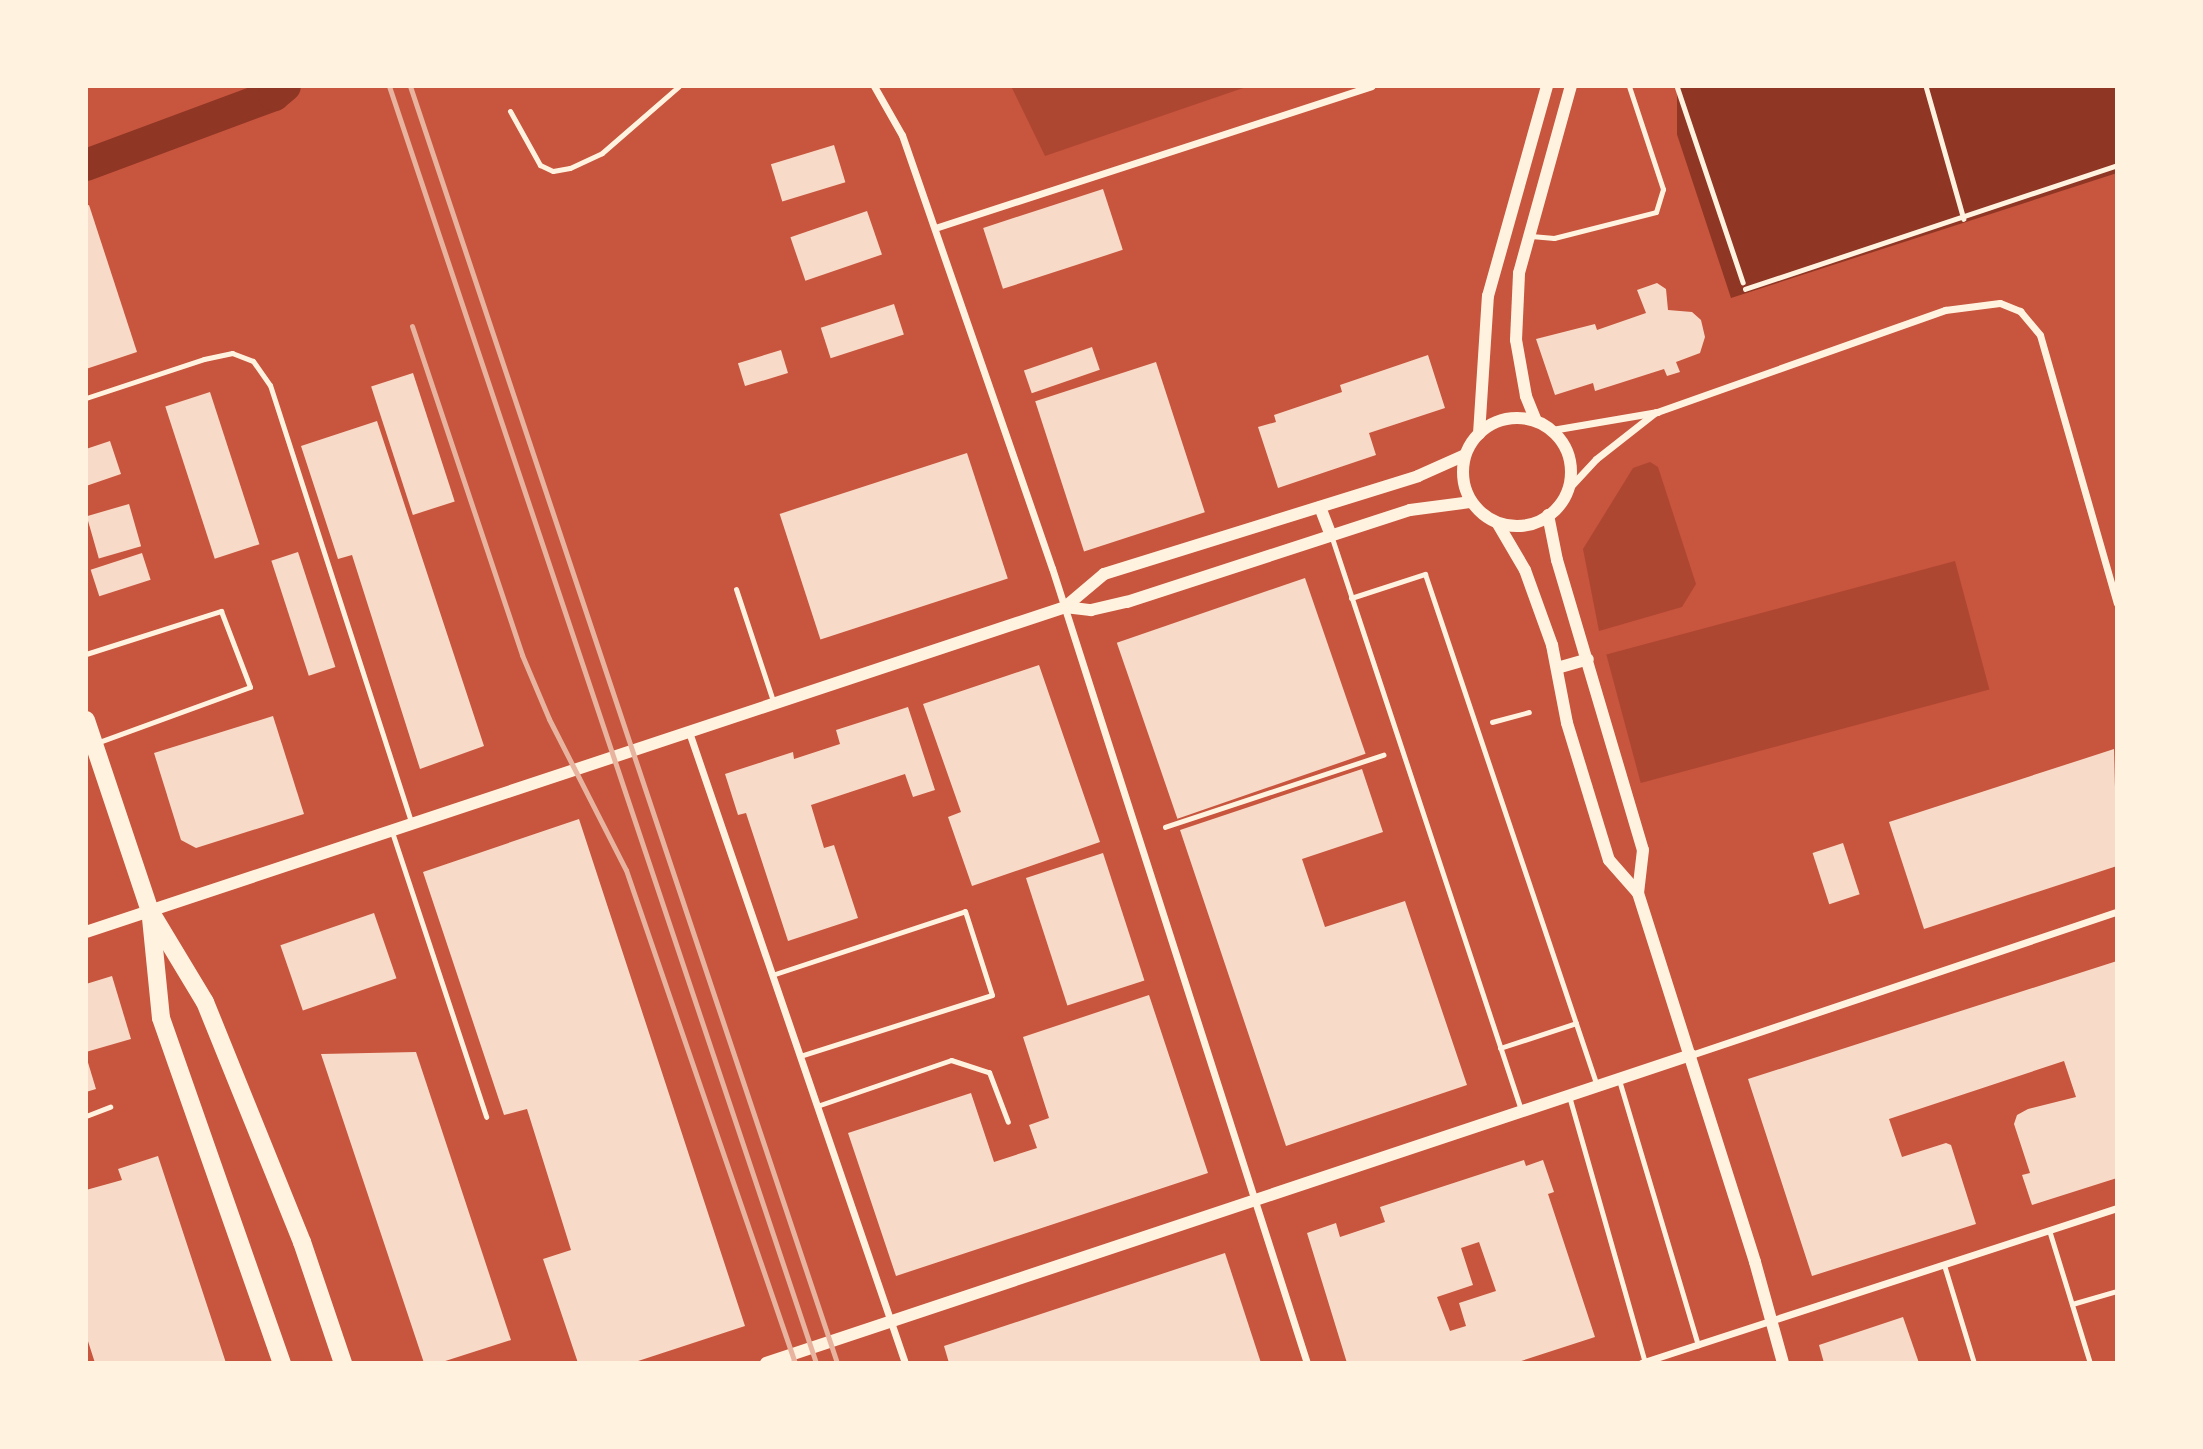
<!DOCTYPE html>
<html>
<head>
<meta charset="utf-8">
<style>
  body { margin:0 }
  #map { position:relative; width:2203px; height:1449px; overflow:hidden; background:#c8553d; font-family:Manrope,sans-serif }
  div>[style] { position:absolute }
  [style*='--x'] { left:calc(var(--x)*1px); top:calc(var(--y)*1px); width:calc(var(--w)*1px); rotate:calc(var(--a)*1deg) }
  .green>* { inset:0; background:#ae4732; transform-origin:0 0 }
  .water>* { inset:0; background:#8f3625 }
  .pier>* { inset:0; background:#c8553d; transform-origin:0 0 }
  .canal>* { height:32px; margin:-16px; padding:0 16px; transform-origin:16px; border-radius:16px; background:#8f3625 }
  .building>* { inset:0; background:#f7dbc8; transform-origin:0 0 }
  .path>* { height:4.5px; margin:-2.25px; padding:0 2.25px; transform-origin:2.25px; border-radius:2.25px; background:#fff3e0 }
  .service>* { height:5px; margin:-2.5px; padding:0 2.5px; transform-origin:2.5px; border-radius:2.5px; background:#fff3e0 }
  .minor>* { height:7px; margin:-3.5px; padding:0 3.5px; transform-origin:3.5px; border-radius:3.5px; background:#fff3e0 }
  .tertiary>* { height:12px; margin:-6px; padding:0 6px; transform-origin:6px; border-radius:6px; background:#fff3e0 }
  .tertiary>.ring { margin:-6px; padding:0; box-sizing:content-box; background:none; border:12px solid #fff3e0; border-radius:50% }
  .primary>* { height:18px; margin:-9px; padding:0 9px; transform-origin:9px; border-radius:9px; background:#fff3e0 }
  .rail>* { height:5px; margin:-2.5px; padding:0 2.5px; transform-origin:2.5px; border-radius:2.5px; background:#e9b49f }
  span { translate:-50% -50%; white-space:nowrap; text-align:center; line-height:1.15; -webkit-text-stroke:7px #fff3e0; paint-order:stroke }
  .frame { position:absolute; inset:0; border:88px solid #fff3e0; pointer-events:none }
</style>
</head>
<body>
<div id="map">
  <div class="green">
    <div style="clip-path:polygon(1011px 86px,1249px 86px,1045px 156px)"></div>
    <div style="clip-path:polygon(1650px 462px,1658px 467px,1696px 584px,1682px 607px,1599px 631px,1583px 549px,1633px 468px)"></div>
    <div style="left:1955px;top:561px;width:133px;height:361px;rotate:75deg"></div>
  </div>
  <div class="water">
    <div style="clip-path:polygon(1661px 86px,2117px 86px,2117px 173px,1731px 298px)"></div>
  </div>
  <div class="pier">
    <div style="left:1661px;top:86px;width:16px;height:223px"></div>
  </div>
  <div class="canal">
    <div style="--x:86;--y:165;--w:201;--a:-20.4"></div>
    <div style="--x:274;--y:95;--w:14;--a:-39"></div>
  </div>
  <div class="building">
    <div style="left:834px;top:145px;width:39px;height:66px;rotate:73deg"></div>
    <div style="left:1103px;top:189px;width:64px;height:126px;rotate:72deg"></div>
    <div style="clip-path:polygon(89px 205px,137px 352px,86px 369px,86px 206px)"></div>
    <div style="left:867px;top:211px;width:46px;height:81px;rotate:71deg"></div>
    <div style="clip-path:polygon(1657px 283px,1666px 289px,1668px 310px,1692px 312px,1701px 320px,1705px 337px,1700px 353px,1676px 362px,1680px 372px,1667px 376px,1664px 369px,1595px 391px,1593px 383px,1555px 395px,1536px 339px,1595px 324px,1597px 330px,1646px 313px,1637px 290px)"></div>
    <div style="left:894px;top:304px;width:32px;height:77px;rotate:72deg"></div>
    <div style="left:1092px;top:347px;width:24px;height:72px;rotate:71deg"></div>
    <div style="left:781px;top:350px;width:24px;height:45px;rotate:73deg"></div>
    <div style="clip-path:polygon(1428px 355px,1445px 408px,1369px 433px,1376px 455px,1278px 488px,1258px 427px,1276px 422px,1274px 415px,1342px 392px,1340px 385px)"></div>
    <div style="left:1156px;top:362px;width:158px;height:127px;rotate:72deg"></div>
    <div style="left:413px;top:373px;width:135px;height:44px;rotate:72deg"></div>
    <div style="left:210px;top:392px;width:160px;height:47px;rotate:72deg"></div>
    <div style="clip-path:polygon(377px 421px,484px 746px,420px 769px,352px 555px,338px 559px,301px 446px)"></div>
    <div style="clip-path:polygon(110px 441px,121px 474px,86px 486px,86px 449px)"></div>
    <div style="left:967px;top:453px;width:132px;height:197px;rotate:72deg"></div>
    <div style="left:129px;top:504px;width:44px;height:44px;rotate:74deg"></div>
    <div style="left:298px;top:552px;width:121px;height:28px;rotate:72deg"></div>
    <div style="left:142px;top:553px;width:28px;height:54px;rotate:72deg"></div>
    <div style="left:1305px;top:578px;width:186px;height:199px;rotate:71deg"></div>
    <div style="clip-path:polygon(1039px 665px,1100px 842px,972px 886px,948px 817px,961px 812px,923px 704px)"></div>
    <div style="clip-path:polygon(908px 707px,935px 790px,913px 797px,905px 774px,811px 805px,824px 848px,834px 845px,858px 918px,788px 941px,746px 813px,738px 815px,725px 774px,793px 752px,794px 759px,840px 744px,836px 730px)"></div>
    <div style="clip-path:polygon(273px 716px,304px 814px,196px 848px,181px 840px,154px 753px)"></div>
    <div style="clip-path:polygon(2114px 749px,2117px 866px,1924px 929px,1889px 822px)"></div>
    <div style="clip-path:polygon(1362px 769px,1383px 832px,1302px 859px,1325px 927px,1405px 901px,1467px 1085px,1286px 1146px,1180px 830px)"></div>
    <div style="clip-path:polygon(579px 819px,745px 1326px,632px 1363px,578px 1363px,543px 1259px,571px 1250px,527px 1109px,504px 1115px,423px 872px)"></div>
    <div style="left:1843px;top:843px;width:54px;height:32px;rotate:72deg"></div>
    <div style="left:1103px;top:853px;width:134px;height:81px;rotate:72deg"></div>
    <div style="left:374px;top:913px;width:69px;height:99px;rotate:71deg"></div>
    <div style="clip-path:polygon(2117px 961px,2117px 1178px,2032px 1205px,2022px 1175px,2030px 1173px,2014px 1124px,2017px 1115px,2028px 1109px,2076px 1097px,2064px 1061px,1889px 1119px,1902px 1157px,1946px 1143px,1951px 1145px,1976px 1224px,1812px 1276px,1748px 1079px)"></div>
    <div style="clip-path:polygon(112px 976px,131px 1039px,86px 1052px,86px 984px)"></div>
    <div style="clip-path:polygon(1149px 995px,1208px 1173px,896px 1276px,848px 1133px,971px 1093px,994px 1162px,1037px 1148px,1029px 1125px,1049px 1118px,1023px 1037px)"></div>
    <div style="clip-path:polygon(416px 1052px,511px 1340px,439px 1363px,424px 1363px,321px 1054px)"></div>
    <div style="clip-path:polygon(86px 1056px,96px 1089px,86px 1092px)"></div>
    <div style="clip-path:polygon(158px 1156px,226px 1363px,95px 1363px,86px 1335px,86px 1190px,122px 1180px,118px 1169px)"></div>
    <div style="clip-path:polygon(evenodd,1524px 1160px,1526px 1166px,1543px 1160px,1554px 1192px,1548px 1194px,1595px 1337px,1515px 1363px,1347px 1363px,1307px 1233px,1336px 1223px,1340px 1237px,1385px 1222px,1380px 1207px,1524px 1160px,1479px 1242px,1496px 1291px,1459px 1303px,1466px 1326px,1450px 1331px,1437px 1297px,1473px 1285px,1461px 1248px,1479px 1242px)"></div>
    <div style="clip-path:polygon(1225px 1253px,1261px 1363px,949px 1363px,944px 1346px)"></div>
    <div style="clip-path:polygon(1903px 1317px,1919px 1363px,1824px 1363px,1819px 1345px)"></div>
  </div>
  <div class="path">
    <div style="--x:1677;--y:86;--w:207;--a:71.4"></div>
    <div style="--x:1926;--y:86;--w:138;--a:74.1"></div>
    <div style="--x:1745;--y:289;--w:392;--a:-18.4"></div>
    <div style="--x:1492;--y:722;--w:38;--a:-15"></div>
    <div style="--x:1165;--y:827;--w:230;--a:-18.3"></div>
  </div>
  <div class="service">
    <div style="--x:510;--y:111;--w:62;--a:60.9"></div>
    <div style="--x:540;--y:165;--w:14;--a:25"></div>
    <div style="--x:553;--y:171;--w:17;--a:-10"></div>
    <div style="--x:570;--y:168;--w:35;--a:-25"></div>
    <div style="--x:602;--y:153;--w:102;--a:-41"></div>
    <div style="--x:1531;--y:236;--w:23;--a:5"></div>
    <div style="--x:1554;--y:238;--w:105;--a:-14.3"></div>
    <div style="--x:1656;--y:212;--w:24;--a:-73"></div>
    <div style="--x:1663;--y:189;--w:108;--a:-108.3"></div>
    <div style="--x:86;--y:398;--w:124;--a:-18.3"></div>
    <div style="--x:204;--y:359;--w:29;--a:-12"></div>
    <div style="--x:232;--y:353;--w:22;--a:21"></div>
    <div style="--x:253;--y:361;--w:29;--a:55"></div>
    <div style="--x:270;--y:385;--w:459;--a:72.1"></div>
    <div style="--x:1331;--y:535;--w:606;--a:71.71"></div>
    <div style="--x:736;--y:589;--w:121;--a:71.7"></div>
    <div style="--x:1351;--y:598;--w:78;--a:-18"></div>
    <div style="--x:1425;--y:574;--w:540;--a:71.43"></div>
    <div style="--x:86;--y:654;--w:142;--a:-17.7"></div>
    <div style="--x:221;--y:611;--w:81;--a:69.1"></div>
    <div style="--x:250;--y:687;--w:164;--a:160"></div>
    <div style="--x:392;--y:832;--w:300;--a:71.7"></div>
    <div style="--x:772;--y:975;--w:203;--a:-18.3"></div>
    <div style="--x:965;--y:911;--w:88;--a:72.2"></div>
    <div style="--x:992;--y:995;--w:201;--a:162.4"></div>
    <div style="--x:1500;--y:1048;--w:80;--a:-18.2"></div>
    <div style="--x:1619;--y:1080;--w:277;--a:73.4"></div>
    <div style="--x:1569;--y:1096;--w:277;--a:74.1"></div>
    <div style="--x:817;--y:1106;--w:142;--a:-18.9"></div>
    <div style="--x:951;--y:1060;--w:40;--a:18"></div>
    <div style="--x:989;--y:1072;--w:53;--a:69.2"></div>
    <div style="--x:86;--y:1116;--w:26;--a:-21"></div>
    <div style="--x:2049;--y:1230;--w:139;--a:72.9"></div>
    <div style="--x:1944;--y:1265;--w:102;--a:73"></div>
    <div style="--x:2072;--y:1304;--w:47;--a:-16.1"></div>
  </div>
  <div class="minor">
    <div style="--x:874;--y:86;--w:56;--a:60.3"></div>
    <div style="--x:902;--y:135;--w:458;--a:70.9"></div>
    <div style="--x:1052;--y:568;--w:835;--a:72.22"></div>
    <div style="--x:935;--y:228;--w:459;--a:-18"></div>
    <div style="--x:1552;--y:430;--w:107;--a:-9.7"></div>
    <div style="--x:1657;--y:412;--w:306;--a:-19.5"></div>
    <div style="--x:1945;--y:310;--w:55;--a:-7.3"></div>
    <div style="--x:2000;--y:303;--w:22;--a:22"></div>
    <div style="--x:2020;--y:311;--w:31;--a:50"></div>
    <div style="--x:2040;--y:335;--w:279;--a:74"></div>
    <div style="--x:1570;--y:487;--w:38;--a:-47"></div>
    <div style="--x:1596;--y:459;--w:76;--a:-38.1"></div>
    <div style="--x:689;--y:732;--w:667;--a:71.1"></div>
    <div style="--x:1691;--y:1055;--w:449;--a:-18.6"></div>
    <div style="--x:1641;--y:1363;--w:501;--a:-18.04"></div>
  </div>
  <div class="tertiary">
    <div class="ring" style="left:1463px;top:418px;width:96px;height:96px"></div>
    <div style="--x:1536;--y:421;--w:27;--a:-112"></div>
    <div style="--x:1526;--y:396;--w:57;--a:-100.1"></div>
    <div style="--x:1516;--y:340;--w:67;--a:-87.4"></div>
    <div style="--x:1519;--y:273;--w:194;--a:-74.5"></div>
    <div style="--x:1479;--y:434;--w:138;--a:-86.3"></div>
    <div style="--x:1488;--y:296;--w:218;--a:-74.3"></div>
    <div style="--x:1320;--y:507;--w:30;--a:69"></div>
    <div style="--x:1548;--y:515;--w:46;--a:78.7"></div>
    <div style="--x:1557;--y:560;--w:302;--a:73.5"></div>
    <div style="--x:1643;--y:850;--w:43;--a:96.6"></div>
    <div style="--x:1498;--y:524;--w:53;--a:59.6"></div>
    <div style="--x:1525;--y:570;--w:80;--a:70.2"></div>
    <div style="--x:1552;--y:645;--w:79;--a:79.1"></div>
    <div style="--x:1567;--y:723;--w:143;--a:73"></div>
    <div style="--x:1609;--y:860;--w:44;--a:48.7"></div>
    <div style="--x:1638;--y:893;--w:387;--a:72.4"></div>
    <div style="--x:1755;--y:1262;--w:105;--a:74.5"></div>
    <div style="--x:1065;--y:607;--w:26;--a:7"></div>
    <div style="--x:1091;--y:610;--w:37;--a:-13"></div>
    <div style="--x:1127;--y:602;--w:298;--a:-18"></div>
    <div style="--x:1410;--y:510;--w:62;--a:-7.5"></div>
    <div style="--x:1557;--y:668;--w:32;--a:-16"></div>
    <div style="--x:86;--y:932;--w:1032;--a:-18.36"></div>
    <div style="--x:1065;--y:607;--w:51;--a:-40.2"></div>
    <div style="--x:1104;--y:574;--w:329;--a:-17.3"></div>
    <div style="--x:1418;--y:476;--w:51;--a:-24.1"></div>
    <div style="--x:766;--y:1363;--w:975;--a:-18.42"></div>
  </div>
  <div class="primary">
    <div style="--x:86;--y:720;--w:201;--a:71.5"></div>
    <div style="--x:150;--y:911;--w:106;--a:58.9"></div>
    <div style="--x:205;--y:1002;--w:259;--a:68"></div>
    <div style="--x:302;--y:1242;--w:128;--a:71.3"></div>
    <div style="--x:151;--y:918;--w:100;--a:84.3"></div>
    <div style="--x:161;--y:1018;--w:366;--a:70.7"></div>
  </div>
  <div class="rail">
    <div style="--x:389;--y:86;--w:1346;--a:71.51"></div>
    <div style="--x:410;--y:86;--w:1346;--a:71.51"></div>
    <div style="--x:412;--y:326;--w:347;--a:71.5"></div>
    <div style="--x:522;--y:655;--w:69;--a:67.1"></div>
    <div style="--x:549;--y:719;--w:169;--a:63"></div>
    <div style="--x:626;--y:870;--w:521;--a:71.08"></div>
  </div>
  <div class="frame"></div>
</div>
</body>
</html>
